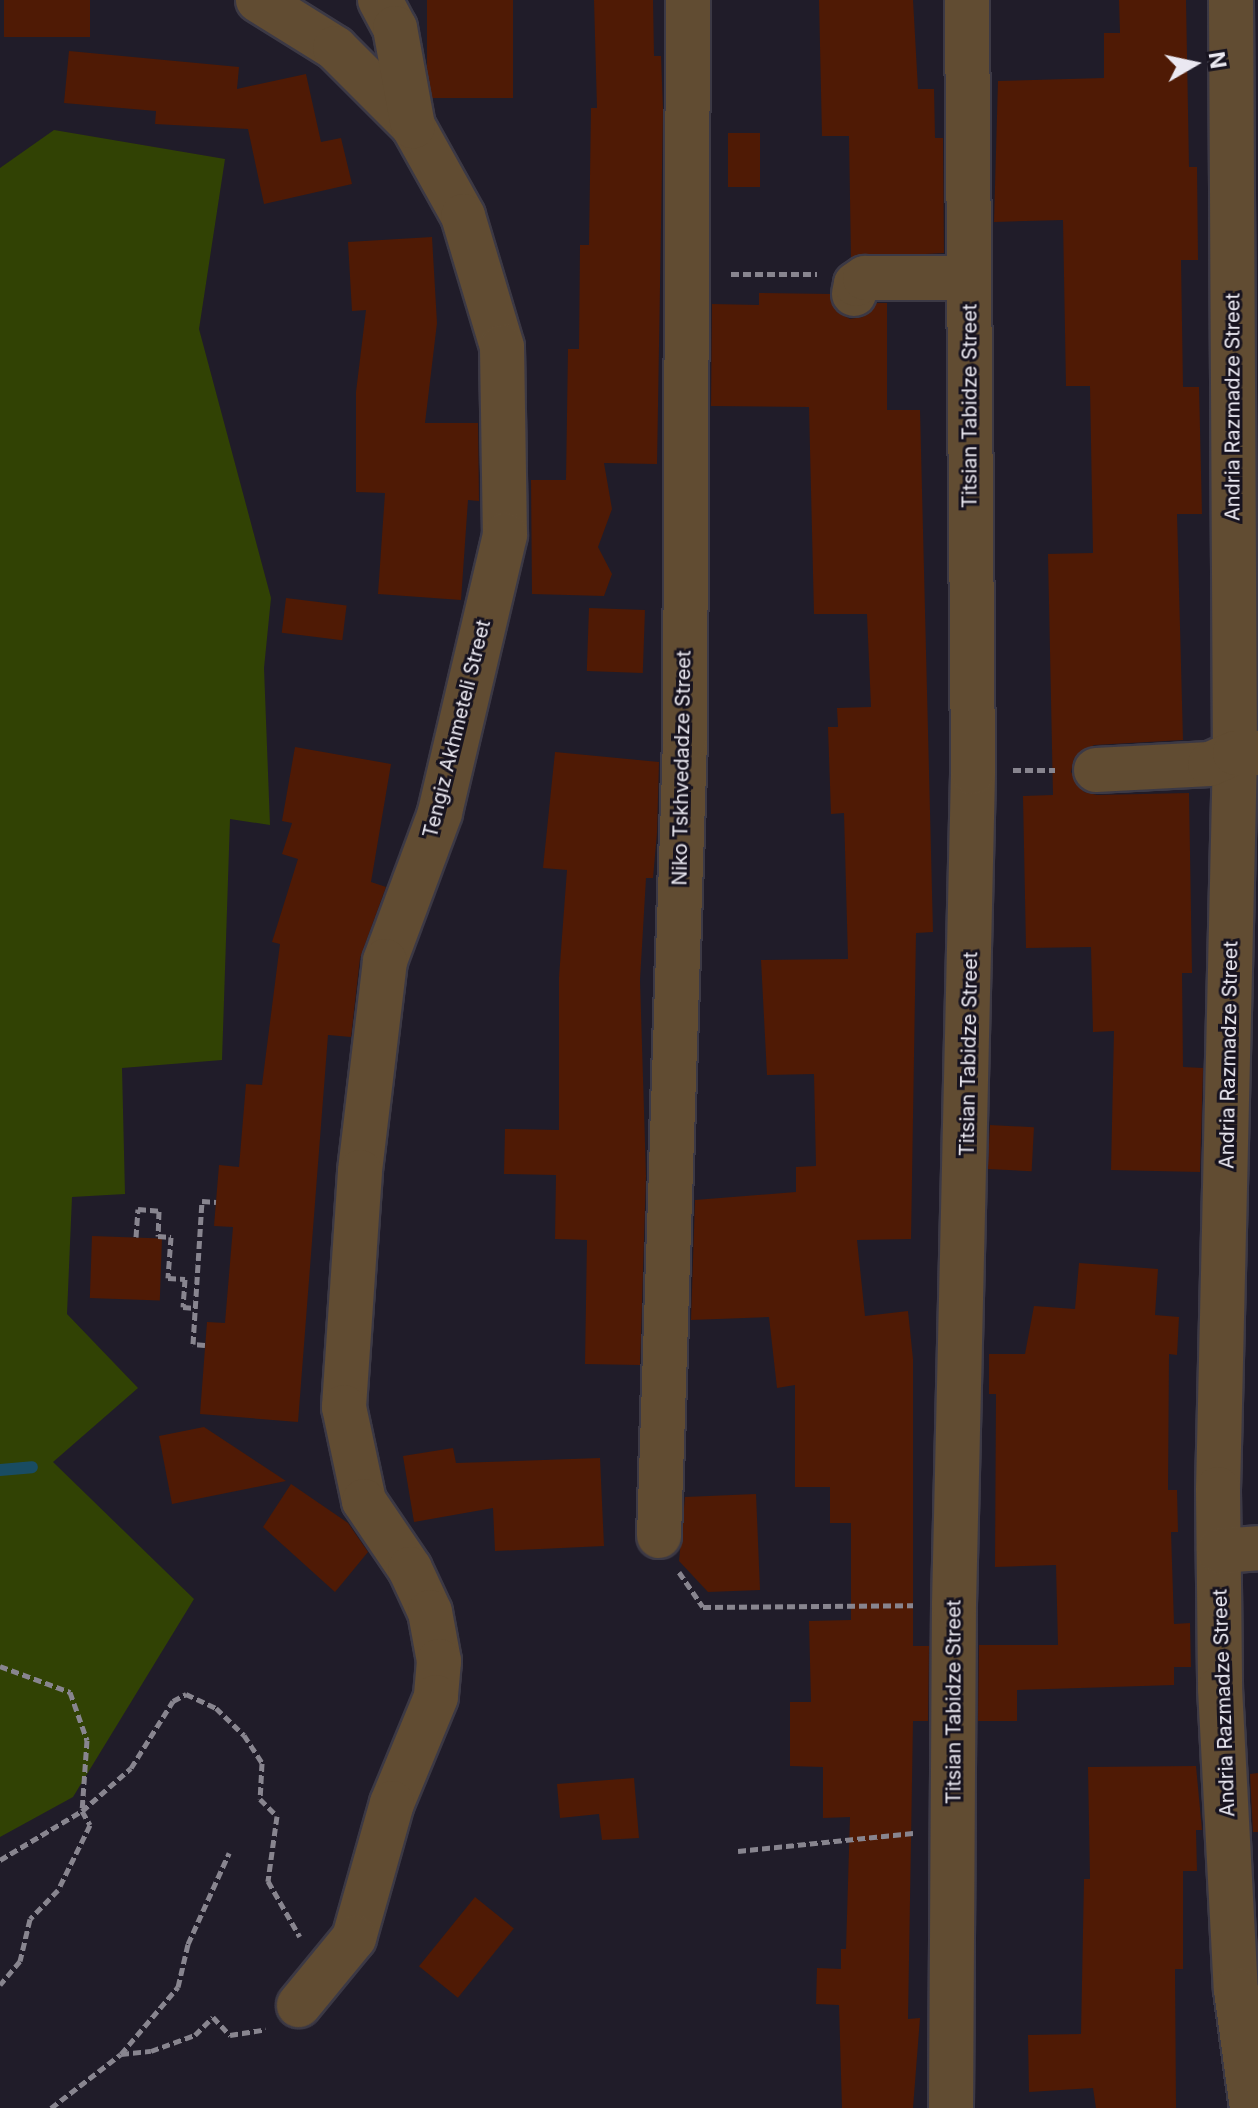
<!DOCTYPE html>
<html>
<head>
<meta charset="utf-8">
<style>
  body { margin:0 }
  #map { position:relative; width:1258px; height:2108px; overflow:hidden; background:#201c29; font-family:Inter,sans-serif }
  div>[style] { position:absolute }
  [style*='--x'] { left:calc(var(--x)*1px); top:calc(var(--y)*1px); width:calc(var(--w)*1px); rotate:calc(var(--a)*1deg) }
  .green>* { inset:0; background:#314204 }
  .stream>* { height:12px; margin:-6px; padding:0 6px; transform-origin:6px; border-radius:6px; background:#194c62 }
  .building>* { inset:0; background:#4f1a05; transform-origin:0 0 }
  .path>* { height:5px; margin-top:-2.5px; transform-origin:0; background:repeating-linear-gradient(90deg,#88858f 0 8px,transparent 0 12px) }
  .roads { filter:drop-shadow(2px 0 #3c3945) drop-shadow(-2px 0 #3c3945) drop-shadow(0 2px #3c3945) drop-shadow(0 -2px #3c3945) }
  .minor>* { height:44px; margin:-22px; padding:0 22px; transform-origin:22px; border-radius:22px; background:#614c32 }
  span { translate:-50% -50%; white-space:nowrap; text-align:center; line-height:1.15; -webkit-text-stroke:6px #17131f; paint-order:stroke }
  .street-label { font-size:20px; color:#eae8f1 }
  .north { position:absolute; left:1154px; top:24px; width:80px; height:80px; -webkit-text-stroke:6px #17131f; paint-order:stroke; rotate:81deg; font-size:22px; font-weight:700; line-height:32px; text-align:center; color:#eae8f1 }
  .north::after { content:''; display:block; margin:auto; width:28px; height:36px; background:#eae8f1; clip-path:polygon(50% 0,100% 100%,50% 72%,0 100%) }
</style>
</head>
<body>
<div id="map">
  <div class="green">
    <div style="clip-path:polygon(54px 130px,225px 159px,199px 329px,271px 598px,264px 668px,270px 825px,230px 819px,222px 1060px,122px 1068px,125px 1194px,72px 1197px,67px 1314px,138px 1388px,53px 1462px,194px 1599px,73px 1797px,0 1837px,0 168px)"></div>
  </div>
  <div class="stream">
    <div style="--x:0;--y:1470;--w:32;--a:-5"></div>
  </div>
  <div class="building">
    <div style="left:4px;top:0;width:86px;height:37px"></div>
    <div style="left:427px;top:0;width:86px;height:98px"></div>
    <div style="clip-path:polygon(594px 0,653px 0,654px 56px,661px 56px,663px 109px,657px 464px,604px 463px,612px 509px,598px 547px,612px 574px,604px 596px,532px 594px,531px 480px,566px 480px,568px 349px,579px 349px,580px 245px,589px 245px,591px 108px,597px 108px)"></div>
    <div style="clip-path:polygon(819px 0,913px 0,918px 89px,934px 89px,935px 138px,943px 138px,944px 253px,851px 258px,849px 136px,822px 136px)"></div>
    <div style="clip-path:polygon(1119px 0,1186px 0,1189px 167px,1197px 167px,1198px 260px,1181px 260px,1183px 387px,1199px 387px,1202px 514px,1177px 514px,1183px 740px,1094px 745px,1074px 758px,1071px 772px,1084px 792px,1097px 795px,1189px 793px,1192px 973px,1182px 973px,1183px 1067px,1203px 1068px,1200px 1172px,1111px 1170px,1114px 1031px,1093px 1032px,1091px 947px,1026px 948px,1023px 796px,1053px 795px,1048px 554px,1093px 553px,1090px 386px,1066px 386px,1063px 220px,994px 222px,998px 81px,1104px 78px,1104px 33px,1120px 33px)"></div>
    <div style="clip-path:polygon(69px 51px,239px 67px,237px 89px,306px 74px,321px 142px,341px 138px,352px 184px,264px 204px,248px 129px,155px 124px,156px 111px,64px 103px)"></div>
    <div style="left:728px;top:133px;width:32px;height:54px"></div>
    <div style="clip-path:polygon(432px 237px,437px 323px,425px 423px,478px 423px,479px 501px,468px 500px,461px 600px,378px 594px,385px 493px,356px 492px,356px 392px,366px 310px,352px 311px,348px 242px)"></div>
    <div style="clip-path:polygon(759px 293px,830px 294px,837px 312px,850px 319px,863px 317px,877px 303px,887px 303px,887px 410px,920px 410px,933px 932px,916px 933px,911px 1239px,857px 1240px,865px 1316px,908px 1311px,913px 1359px,913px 1646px,929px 1646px,928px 1721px,913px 1721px,908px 2019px,920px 2018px,913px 2108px,842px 2108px,839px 2005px,816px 2004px,817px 1968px,841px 1969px,841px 1949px,846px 1949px,850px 1817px,823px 1818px,823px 1767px,790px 1766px,790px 1702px,811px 1702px,809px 1621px,851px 1620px,851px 1523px,830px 1523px,830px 1487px,795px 1487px,795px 1385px,777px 1388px,769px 1317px,691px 1320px,695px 1200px,796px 1192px,796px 1167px,816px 1166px,814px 1074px,767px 1075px,761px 960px,848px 959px,844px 813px,831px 814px,828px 727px,838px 727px,837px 708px,871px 707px,867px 614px,814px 614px,809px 407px,711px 406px,712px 304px,759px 305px)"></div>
    <div style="left:286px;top:598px;width:61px;height:35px;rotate:7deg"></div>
    <div style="left:589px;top:608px;width:56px;height:63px;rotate:2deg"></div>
    <div style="clip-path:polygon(295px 747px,391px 764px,371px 882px,386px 887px,360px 958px,351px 1037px,328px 1035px,298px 1422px,200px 1414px,207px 1322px,225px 1323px,233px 1227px,214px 1226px,219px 1165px,239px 1167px,246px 1084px,262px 1085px,280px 944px,272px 942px,298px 859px,282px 854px,292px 823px,282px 821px)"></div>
    <div style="clip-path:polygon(555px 752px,659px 762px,657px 833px,653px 878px,646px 878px,640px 980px,646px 1176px,640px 1365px,585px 1364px,587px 1240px,555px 1239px,556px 1175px,504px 1174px,505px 1129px,559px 1130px,559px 977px,567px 870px,543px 868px)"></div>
    <div style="left:990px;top:1125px;width:44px;height:44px;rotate:3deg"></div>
    <div style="left:92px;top:1236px;width:70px;height:62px;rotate:2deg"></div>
    <div style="clip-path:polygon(1079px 1263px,1158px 1269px,1155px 1315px,1179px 1317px,1177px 1355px,1169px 1354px,1168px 1490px,1177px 1490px,1178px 1532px,1171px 1532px,1174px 1624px,1190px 1623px,1191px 1667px,1174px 1667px,1174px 1685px,1017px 1690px,1017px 1721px,978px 1721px,979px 1645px,1058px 1645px,1056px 1565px,995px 1567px,996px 1394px,989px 1394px,989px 1354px,1025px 1354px,1034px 1306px,1075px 1309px)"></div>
    <div style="clip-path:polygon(204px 1427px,286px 1481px,172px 1504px,159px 1436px)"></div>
    <div style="clip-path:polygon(453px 1448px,456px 1463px,600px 1458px,604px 1546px,495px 1551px,493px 1508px,414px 1522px,403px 1456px)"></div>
    <div style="clip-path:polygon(291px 1484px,348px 1523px,368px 1552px,335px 1592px,263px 1527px)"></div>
    <div style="clip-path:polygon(756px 1494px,760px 1590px,708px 1592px,679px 1561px,685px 1497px)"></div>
    <div style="clip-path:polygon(1196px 1766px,1202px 1830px,1196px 1830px,1197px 1871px,1183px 1871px,1183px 1969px,1175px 1969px,1176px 2108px,1096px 2108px,1093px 2088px,1029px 2092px,1028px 2035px,1081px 2034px,1084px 1879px,1090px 1879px,1088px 1767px)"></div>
    <div style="clip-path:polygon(1258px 1773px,1258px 1832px,1253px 1832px,1250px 1774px)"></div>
    <div style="clip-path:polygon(634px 1778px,639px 1838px,602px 1840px,599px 1814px,560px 1818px,557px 1784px)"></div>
    <div style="left:475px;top:1897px;width:50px;height:89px;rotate:39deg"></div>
  </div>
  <div class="path">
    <div style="--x:731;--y:274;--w:86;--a:0"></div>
    <div style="--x:1013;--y:770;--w:42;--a:0"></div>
    <div style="--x:136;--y:1237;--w:28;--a:-86"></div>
    <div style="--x:138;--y:1209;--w:21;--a:5"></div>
    <div style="--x:159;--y:1211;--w:25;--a:92"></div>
    <div style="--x:158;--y:1236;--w:13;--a:4"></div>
    <div style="--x:171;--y:1237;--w:41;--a:94.2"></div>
    <div style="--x:168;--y:1278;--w:17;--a:3"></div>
    <div style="--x:185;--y:1279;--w:28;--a:94"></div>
    <div style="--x:183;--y:1307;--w:12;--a:5"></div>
    <div style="--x:205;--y:1345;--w:12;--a:-175"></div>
    <div style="--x:193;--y:1344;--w:143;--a:-86.4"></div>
    <div style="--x:202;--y:1201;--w:14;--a:4"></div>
    <div style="--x:679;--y:1572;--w:42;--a:55.6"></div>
    <div style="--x:703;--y:1607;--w:210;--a:-0.5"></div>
    <div style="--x:0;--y:1666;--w:75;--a:20.4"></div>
    <div style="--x:70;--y:1692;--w:51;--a:70.5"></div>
    <div style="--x:87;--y:1740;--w:71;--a:94"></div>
    <div style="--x:82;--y:1811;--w:16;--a:60"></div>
    <div style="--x:90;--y:1825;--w:72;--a:116.2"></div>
    <div style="--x:58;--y:1890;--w:40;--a:134"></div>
    <div style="--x:30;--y:1919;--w:43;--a:103.4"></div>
    <div style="--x:20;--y:1961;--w:31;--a:130"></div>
    <div style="--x:738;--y:1851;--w:176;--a:-5.9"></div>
    <div style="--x:0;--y:1860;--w:96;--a:-30.9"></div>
    <div style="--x:82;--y:1811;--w:65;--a:-41.3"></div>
    <div style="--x:131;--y:1768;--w:79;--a:-57.9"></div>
    <div style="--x:173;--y:1701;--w:15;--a:-28"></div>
    <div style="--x:186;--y:1694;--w:33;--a:25"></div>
    <div style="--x:216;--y:1708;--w:39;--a:44"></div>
    <div style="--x:244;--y:1735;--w:33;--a:57"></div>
    <div style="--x:262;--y:1763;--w:36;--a:93"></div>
    <div style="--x:260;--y:1799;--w:24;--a:45"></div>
    <div style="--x:277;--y:1816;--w:66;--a:97.9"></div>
    <div style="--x:268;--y:1881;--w:64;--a:60.3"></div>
    <div style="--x:121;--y:2054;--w:30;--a:-6"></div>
    <div style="--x:151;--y:2051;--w:47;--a:-20"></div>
    <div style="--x:195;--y:2035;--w:25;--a:-45"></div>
    <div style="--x:213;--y:2017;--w:25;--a:47"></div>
    <div style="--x:230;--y:2035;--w:36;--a:-9"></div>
    <div style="--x:51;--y:2108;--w:88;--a:-37.6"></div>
    <div style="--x:121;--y:2054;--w:88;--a:-49.6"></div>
    <div style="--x:178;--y:1987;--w:44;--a:-76.9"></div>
    <div style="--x:188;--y:1944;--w:100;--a:-65.7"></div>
  </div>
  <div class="roads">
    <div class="minor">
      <div style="--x:258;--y:0;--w:91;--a:31.9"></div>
      <div style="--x:335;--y:48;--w:110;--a:45"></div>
      <div style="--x:413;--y:126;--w:103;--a:60.9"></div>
      <div style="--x:463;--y:216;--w:137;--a:73.4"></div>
      <div style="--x:502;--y:347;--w:188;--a:89.1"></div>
      <div style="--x:505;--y:535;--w:285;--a:103.2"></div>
      <div style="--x:440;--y:813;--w:158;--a:110.4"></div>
      <div style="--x:385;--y:961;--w:212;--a:96.8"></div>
      <div style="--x:360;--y:1172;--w:236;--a:93.9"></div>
      <div style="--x:344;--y:1407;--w:96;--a:78"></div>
      <div style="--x:364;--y:1501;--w:82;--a:55.9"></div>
      <div style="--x:410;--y:1569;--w:47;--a:65.1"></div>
      <div style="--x:430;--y:1612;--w:50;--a:79.6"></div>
      <div style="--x:439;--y:1661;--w:36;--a:95"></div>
      <div style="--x:436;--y:1697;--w:115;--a:112.5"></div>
      <div style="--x:392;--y:1803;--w:140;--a:105.7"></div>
      <div style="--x:354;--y:1938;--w:87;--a:129.4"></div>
      <div style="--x:380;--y:0;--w:32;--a:62"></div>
      <div style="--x:395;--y:28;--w:100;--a:79.6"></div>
      <div style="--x:1231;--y:0;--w:753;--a:89.7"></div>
      <div style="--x:1235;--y:753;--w:736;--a:91.32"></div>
      <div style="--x:1218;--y:1489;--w:199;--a:89.4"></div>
      <div style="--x:1220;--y:1688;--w:302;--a:87"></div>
      <div style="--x:1236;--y:1990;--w:119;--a:82.3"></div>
      <div style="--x:854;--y:294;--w:10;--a:-79"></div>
      <div style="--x:856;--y:284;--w:11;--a:-34"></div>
      <div style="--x:865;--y:278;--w:104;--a:0"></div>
      <div style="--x:1096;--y:770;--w:114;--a:-3"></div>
      <div style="--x:1210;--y:764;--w:27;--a:-24"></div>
      <div style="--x:1235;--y:753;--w:23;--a:0"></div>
      <div style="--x:659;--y:1536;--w:797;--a:-88.13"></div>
      <div style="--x:685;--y:739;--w:739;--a:-89.77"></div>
      <div style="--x:1219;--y:1551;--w:39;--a:-4"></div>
      <div style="--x:951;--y:2108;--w:503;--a:-89.66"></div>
      <div style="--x:954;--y:1605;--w:833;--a:-88.69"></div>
      <div style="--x:973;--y:772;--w:772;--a:-90.45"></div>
    </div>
  </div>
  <div class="street-label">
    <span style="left:970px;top:406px;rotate:-90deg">Titsian Tabidze Street</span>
    <span style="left:1233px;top:407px;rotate:-90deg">Andria Razmadze Street</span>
    <span style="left:457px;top:729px;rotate:-76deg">Tengiz Akhmeteli Street</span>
    <span style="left:682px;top:768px;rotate:-89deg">Niko Tskhvedadze Street</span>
    <span style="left:969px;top:1054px;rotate:-89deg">Titsian Tabidze Street</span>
    <span style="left:1229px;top:1055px;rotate:-89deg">Andria Razmadze Street</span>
    <span style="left:954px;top:1702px;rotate:-90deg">Titsian Tabidze Street</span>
    <span style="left:1224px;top:1703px;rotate:-92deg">Andria Razmadze Street</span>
  </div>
  <div class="north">N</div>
</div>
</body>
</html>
